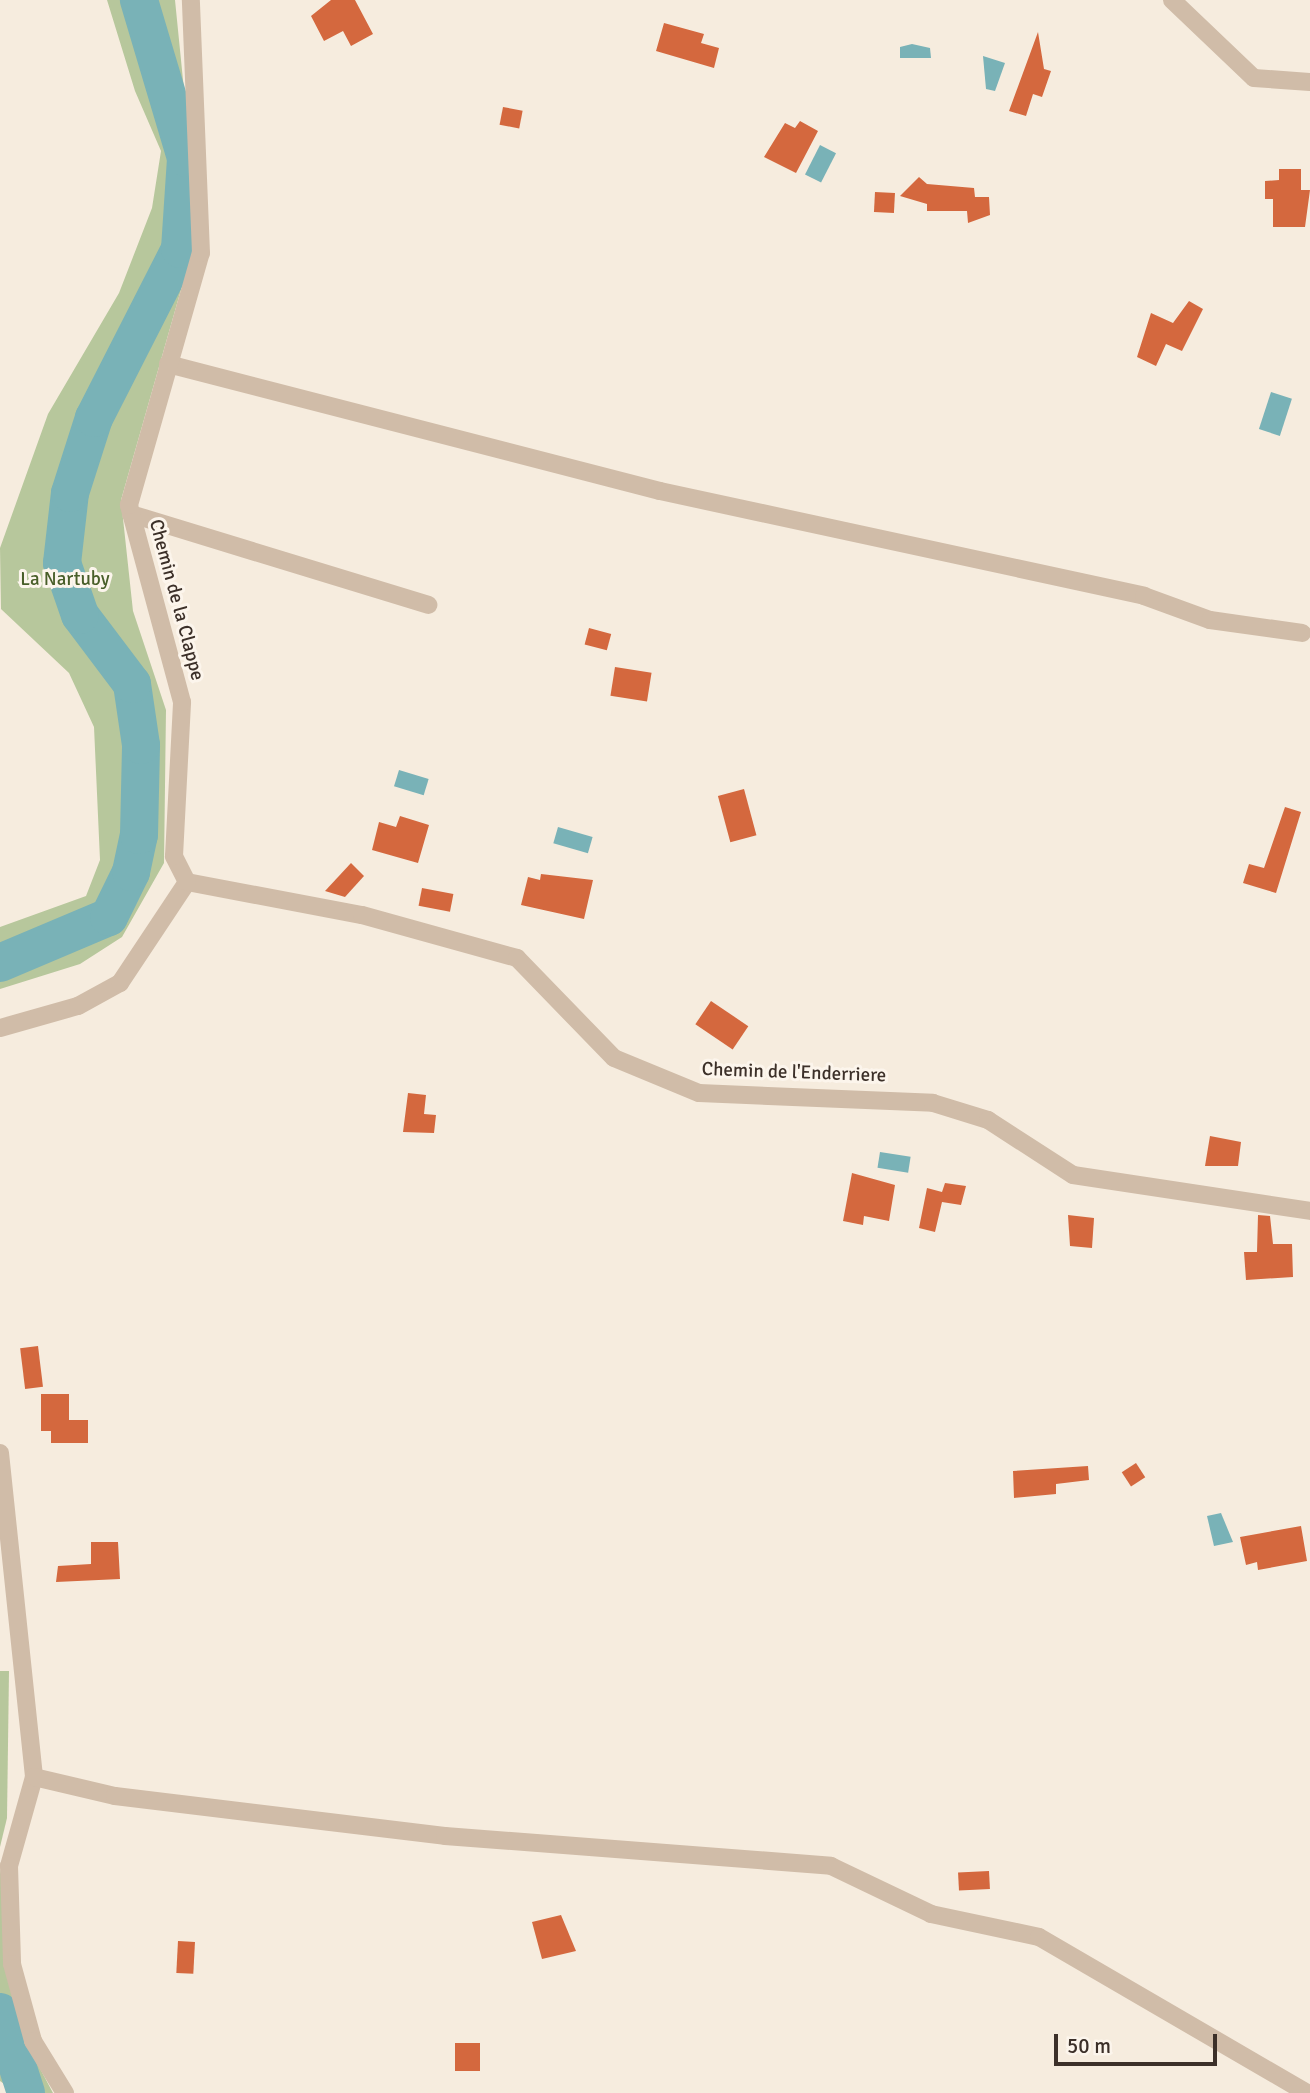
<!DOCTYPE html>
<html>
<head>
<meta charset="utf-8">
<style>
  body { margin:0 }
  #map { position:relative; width:1310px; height:2093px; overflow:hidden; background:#f6ecde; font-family:Signika,sans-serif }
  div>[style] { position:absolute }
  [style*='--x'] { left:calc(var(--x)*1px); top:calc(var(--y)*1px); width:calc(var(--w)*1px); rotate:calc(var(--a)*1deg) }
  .green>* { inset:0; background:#b7c79c }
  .water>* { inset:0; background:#79b2b7; transform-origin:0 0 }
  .river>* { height:38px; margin:-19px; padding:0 19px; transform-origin:19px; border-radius:19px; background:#79b2b7 }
  .building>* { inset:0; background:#d4683e; transform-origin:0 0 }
  .street>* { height:18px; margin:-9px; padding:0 9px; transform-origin:9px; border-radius:9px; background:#d0bca8 }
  span { translate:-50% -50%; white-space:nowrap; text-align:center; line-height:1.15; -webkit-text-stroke:6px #fcf5ec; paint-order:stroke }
  .park-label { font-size:19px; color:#485e29 }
  .street-label { font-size:19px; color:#3c3029 }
  .scale { position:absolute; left:1054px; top:2034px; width:163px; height:32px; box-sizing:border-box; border:4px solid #3c3029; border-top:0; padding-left:9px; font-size:21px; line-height:24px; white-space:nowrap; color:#3c3029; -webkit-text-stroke:5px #fcf5ec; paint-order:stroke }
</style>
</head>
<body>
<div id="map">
  <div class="green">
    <div style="clip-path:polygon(107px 0,175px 0,198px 230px,121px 500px,133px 611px,166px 710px,164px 863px,122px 937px,80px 964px,0 989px,0 927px,86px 896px,100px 860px,94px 727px,69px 673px,1px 609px,0 548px,48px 414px,119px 293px,152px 208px,161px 151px,135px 91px)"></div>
    <div style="clip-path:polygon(0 1671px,9px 1671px,7px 1818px,0 1847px)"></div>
    <div style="clip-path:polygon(0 1869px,31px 2025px,27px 2044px,53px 2093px,17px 2093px,0 2081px)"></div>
  </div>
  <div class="water">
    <div style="clip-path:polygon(912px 44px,930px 48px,931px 58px,900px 58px,900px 47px)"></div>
    <div style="clip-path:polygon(983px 56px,1005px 63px,995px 91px,986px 89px)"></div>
    <div style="left:820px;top:145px;width:18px;height:33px;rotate:27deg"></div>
    <div style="left:1271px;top:392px;width:22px;height:39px;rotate:18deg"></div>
    <div style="left:399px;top:770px;width:31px;height:17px;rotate:17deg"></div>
    <div style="left:558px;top:827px;width:36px;height:17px;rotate:16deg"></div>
    <div style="left:880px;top:1152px;width:31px;height:16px;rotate:9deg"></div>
    <div style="clip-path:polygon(1221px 1513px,1233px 1542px,1214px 1546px,1207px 1516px)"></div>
  </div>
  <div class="river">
    <div style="--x:0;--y:963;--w:118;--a:-22.9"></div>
    <div style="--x:109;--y:917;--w:50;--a:-63.9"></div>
    <div style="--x:131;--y:872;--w:38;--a:-78"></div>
    <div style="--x:139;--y:835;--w:90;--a:-88.7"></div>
    <div style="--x:141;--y:745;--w:62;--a:-98.4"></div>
    <div style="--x:132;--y:684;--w:86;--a:-127"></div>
    <div style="--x:80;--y:615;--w:55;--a:-109.1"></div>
    <div style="--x:62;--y:563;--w:70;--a:-83.5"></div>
    <div style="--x:70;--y:493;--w:79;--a:-72.3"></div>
    <div style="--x:94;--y:418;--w:190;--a:-63"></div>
    <div style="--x:180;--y:249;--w:91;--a:-86.2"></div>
    <div style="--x:186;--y:158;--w:165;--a:-106.6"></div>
    <div style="--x:0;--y:2012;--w:85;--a:72.2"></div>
  </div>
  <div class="building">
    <div style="clip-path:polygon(331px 0,355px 0,373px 34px,351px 46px,343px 31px,324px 41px,311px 16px)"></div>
    <div style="clip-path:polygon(664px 23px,704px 34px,701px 43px,719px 48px,714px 68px,656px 51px)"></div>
    <div style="clip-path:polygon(1038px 32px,1044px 69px,1051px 71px,1042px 97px,1033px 94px,1026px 116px,1009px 111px)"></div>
    <div style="left:503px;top:107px;width:20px;height:18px;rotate:11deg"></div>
    <div style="clip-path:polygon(800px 121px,818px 131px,796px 173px,764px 157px,785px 123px,795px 128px)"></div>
    <div style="clip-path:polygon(1279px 169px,1301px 169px,1301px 190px,1310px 190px,1305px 227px,1273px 227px,1273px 199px,1265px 199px,1265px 181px,1279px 180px)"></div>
    <div style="clip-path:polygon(919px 177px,927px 184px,974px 188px,975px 197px,989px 197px,990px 215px,968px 223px,967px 211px,927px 211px,927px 204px,900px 196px)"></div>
    <div style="left:875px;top:192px;width:20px;height:20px;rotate:3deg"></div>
    <div style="clip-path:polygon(1189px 301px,1203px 309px,1182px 351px,1166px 344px,1156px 366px,1137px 357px,1151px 313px,1173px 323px)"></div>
    <div style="left:589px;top:628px;width:23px;height:17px;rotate:15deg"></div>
    <div style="left:615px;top:667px;width:37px;height:29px;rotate:9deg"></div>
    <div style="left:744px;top:789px;width:48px;height:27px;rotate:75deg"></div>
    <div style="clip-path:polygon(1285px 807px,1301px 812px,1276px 893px,1243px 883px,1249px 864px,1264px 868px)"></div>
    <div style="clip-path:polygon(400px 816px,429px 825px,418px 863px,372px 850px,379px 822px,396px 827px)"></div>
    <div style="clip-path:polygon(351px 863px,364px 876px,345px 897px,325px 891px)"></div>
    <div style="clip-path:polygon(541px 874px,593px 880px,584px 919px,521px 905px,528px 877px,540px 880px)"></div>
    <div style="left:422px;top:888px;width:32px;height:18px;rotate:11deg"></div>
    <div style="left:711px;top:1001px;width:45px;height:28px;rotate:34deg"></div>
    <div style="clip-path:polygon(408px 1093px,426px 1095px,424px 1114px,436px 1115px,434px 1133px,403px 1132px)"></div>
    <div style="clip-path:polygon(1210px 1136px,1241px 1142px,1238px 1166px,1205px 1166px)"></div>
    <div style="clip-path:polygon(852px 1173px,895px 1185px,889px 1221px,864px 1216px,863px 1225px,843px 1221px)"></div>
    <div style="clip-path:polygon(945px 1183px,966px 1186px,961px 1205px,942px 1202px,935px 1232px,919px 1228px,927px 1188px,942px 1192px)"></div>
    <div style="clip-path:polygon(1068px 1215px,1094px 1218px,1092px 1248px,1070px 1246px)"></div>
    <div style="clip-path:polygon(1258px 1215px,1270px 1216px,1273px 1244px,1292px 1244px,1293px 1277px,1246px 1280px,1244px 1252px,1257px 1252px)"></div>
    <div style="left:38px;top:1346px;width:41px;height:18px;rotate:83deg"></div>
    <div style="clip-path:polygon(41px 1394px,69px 1394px,69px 1420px,88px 1420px,88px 1443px,51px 1443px,51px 1431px,41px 1431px)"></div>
    <div style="left:1136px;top:1463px;width:17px;height:17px;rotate:57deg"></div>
    <div style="clip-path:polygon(1088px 1466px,1089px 1480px,1056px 1484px,1056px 1494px,1014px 1498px,1013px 1471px)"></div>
    <div style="clip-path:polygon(1301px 1526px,1307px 1561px,1258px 1570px,1257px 1562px,1246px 1565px,1240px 1537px)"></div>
    <div style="clip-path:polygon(91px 1542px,118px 1542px,120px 1579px,56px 1582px,58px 1566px,91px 1564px)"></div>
    <div style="left:989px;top:1871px;width:18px;height:31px;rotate:87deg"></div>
    <div style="clip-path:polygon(561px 1915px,576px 1951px,542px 1959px,532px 1922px)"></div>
    <div style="left:178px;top:1941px;width:17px;height:32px;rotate:3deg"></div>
    <div style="left:455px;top:2043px;width:25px;height:28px"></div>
  </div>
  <div class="street">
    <div style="--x:1172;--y:0;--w:113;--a:43.6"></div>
    <div style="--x:1254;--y:78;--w:56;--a:4.1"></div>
    <div style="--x:168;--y:364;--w:508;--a:14.47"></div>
    <div style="--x:660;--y:491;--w:495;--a:12.2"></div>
    <div style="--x:1144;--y:596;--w:70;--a:20"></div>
    <div style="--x:1210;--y:620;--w:93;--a:8"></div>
    <div style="--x:131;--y:514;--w:311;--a:17"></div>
    <div style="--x:187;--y:882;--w:178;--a:10.7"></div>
    <div style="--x:362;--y:915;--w:161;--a:15.5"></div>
    <div style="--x:517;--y:958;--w:139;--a:45.9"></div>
    <div style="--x:614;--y:1058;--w:92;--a:22.4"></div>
    <div style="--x:699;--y:1093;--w:234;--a:2.4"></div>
    <div style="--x:933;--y:1103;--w:58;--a:17.2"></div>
    <div style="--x:988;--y:1120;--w:101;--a:32.9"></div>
    <div style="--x:1073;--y:1175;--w:240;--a:8.6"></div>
    <div style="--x:0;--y:1028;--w:81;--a:-15.8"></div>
    <div style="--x:78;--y:1006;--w:48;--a:-28.7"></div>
    <div style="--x:120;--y:983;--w:121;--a:-56.4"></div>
    <div style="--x:187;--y:882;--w:29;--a:-117"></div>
    <div style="--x:174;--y:856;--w:154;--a:-87"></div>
    <div style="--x:182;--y:702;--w:204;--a:-105.1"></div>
    <div style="--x:129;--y:505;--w:262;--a:-74.1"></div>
    <div style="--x:201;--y:253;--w:253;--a:-92.3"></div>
    <div style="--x:0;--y:1453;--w:326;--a:84"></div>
    <div style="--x:34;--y:1777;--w:92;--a:105.7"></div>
    <div style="--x:9;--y:1866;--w:98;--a:88.2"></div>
    <div style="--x:12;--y:1964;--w:80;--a:74.7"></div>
    <div style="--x:33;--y:2041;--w:61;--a:58.4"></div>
    <div style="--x:34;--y:1777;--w:83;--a:13.2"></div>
    <div style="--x:115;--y:1796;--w:332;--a:6.9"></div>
    <div style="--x:445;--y:1836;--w:387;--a:4.4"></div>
    <div style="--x:831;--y:1866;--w:111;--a:25.6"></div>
    <div style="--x:931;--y:1914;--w:110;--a:12"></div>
    <div style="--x:1039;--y:1937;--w:310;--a:30.2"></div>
  </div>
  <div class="park-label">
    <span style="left:65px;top:580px">La Nartuby</span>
  </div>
  <div class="street-label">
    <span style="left:176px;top:600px;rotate:75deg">Chemin de la Clappe</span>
    <span style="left:794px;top:1073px;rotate:2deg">Chemin de l'Enderriere</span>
  </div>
  <div class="scale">50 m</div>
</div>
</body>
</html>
